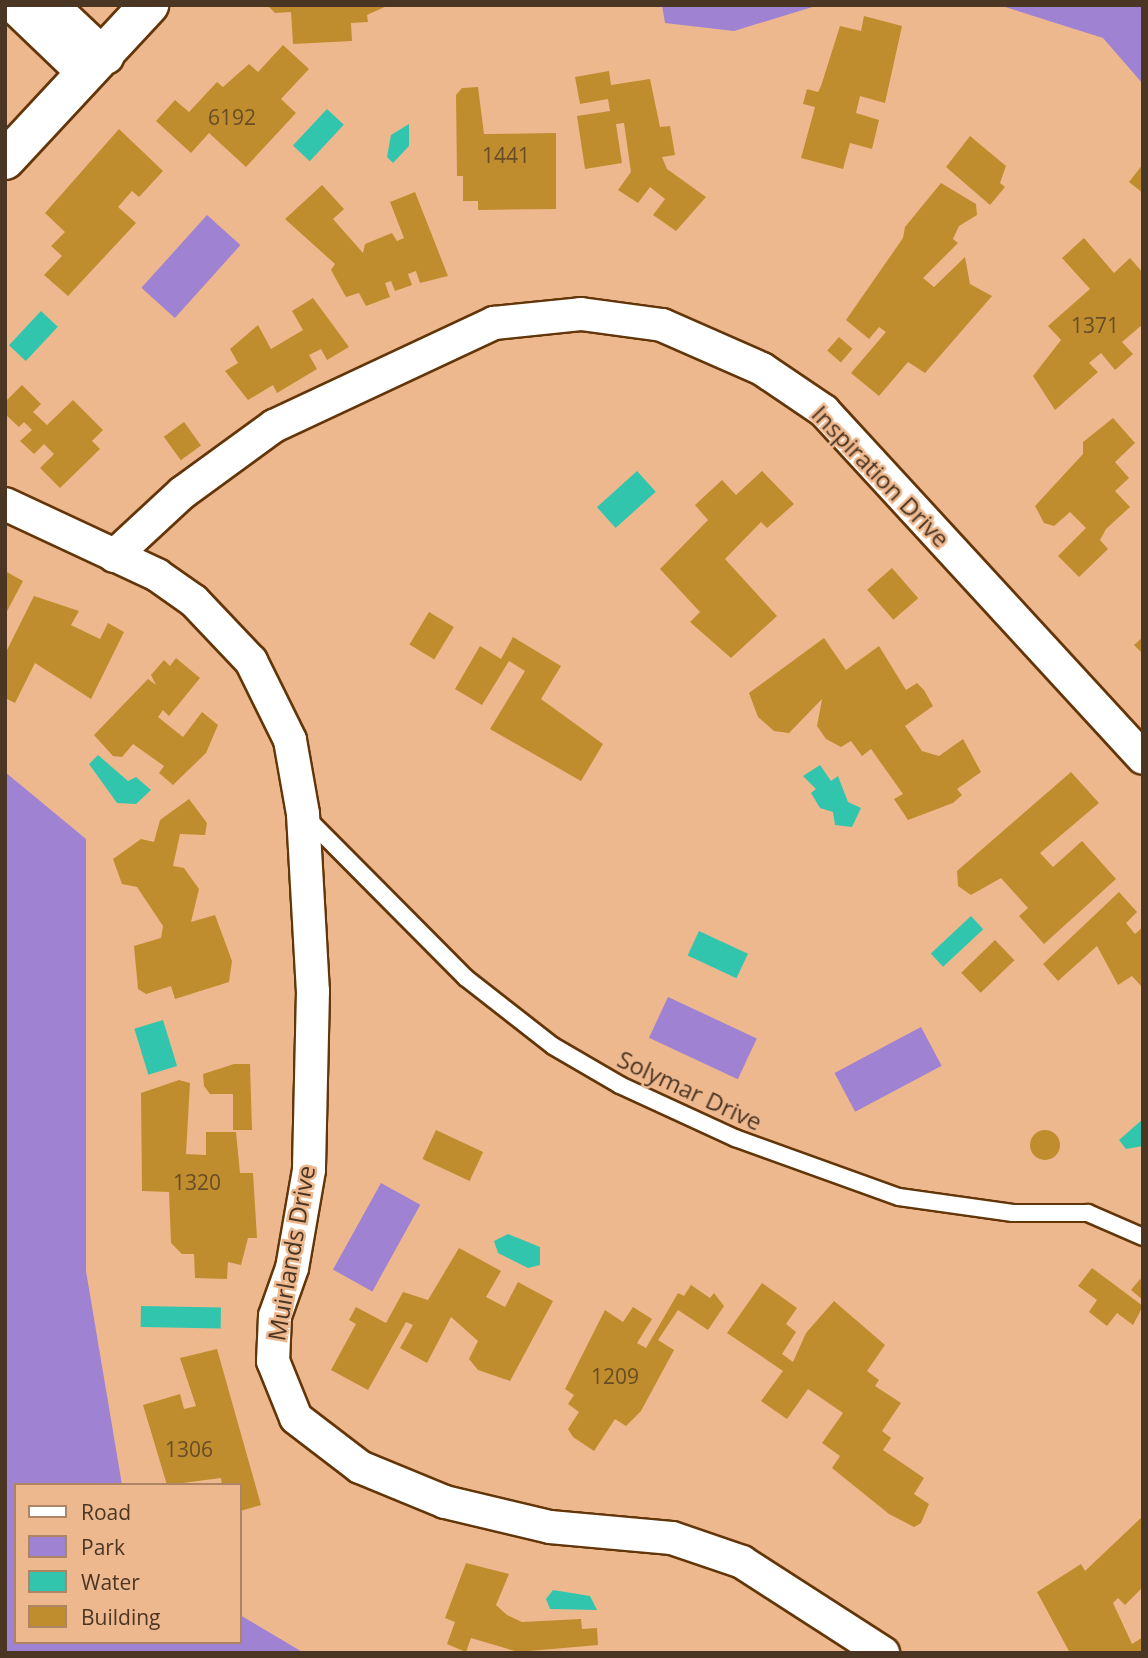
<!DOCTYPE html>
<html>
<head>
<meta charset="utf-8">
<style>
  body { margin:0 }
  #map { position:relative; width:1148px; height:1658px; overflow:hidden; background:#eeb88e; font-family:"Open Sans",sans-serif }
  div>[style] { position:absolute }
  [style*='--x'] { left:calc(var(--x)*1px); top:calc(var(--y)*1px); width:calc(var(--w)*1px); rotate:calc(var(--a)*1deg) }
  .green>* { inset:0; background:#9f82d2; transform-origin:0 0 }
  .water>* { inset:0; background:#31c5ae; transform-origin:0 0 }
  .building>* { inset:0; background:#bf8d2d; transform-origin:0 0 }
  .round { border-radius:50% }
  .roads { filter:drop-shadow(2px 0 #633609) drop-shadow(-2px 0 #633609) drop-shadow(0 2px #633609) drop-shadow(0 -2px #633609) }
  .service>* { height:16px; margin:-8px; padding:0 8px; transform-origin:8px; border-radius:8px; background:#fff }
  .minor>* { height:32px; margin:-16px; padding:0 16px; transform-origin:16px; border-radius:16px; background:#fff }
  .tertiary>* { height:38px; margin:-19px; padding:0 19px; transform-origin:19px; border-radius:19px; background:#fff }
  span { translate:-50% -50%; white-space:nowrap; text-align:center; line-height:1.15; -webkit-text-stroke:5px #eeb88e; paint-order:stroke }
  .number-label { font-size:21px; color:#684c26 }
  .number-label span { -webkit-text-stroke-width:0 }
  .street-label { font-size:24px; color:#4b3624 }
  .frame { position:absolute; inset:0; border:7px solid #4b3624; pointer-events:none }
  .legend { position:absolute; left:14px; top:1483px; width:228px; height:161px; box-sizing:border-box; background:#eeb88e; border:2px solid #ad8464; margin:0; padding:9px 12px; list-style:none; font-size:21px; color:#4b3624 }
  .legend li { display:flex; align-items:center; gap:14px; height:35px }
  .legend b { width:35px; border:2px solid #ad8464 }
</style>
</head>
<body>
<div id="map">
  <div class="green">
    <div style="clip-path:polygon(662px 5px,819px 5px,734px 31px,665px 23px)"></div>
    <div style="clip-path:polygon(999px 5px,1143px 5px,1143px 84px,1103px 38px)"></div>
    <div style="left:207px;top:215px;width:45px;height:98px;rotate:42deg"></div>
    <div style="clip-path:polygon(5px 772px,86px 839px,86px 1271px,122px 1485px,16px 1485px,16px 1642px,240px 1642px,240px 1615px,304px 1653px,5px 1653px)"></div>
    <div style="left:668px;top:997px;width:98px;height:45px;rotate:25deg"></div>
    <div style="left:921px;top:1027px;width:44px;height:98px;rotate:62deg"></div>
    <div style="left:381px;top:1183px;width:45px;height:99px;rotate:29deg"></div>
  </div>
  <div class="water">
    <div style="left:327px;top:109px;width:23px;height:50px;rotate:43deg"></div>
    <div style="clip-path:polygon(409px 124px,409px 146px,393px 163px,387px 157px,391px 135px)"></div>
    <div style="left:41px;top:311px;width:23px;height:47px;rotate:43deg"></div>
    <div style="left:637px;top:471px;width:28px;height:54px;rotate:48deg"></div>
    <div style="clip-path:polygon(98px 755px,128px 781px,136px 777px,151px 790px,136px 804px,117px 803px,89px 764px)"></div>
    <div style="clip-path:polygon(820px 765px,831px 781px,838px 776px,848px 802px,861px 808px,852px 827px,835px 825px,833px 812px,820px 808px,811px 793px,816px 789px,803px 776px)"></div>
    <div style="left:971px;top:916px;width:18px;height:55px;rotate:47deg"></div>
    <div style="left:699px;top:931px;width:54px;height:27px;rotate:25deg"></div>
    <div style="left:163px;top:1020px;width:48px;height:30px;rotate:73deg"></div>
    <div style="clip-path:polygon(1143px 1119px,1143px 1146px,1126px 1149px,1119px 1140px)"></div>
    <div style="clip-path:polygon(508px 1234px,540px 1247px,540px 1265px,528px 1268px,498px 1253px,494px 1241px)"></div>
    <div style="left:141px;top:1306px;width:80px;height:21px;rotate:1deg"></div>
    <div style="clip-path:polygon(553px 1590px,590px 1596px,597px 1610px,550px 1609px,546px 1599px)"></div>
  </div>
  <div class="building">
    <div style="clip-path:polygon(267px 5px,389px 5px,367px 15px,368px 22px,351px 23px,352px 41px,293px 44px,291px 12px,275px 13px)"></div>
    <div style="clip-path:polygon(864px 16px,902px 26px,885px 103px,860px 96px,856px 113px,879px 120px,872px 149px,850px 143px,843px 169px,801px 158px,815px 107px,803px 104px,807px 89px,818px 92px,821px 86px,840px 26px,861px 31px)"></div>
    <div style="clip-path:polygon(283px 45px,309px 69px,281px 99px,296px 113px,246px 167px,209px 133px,191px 153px,156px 121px,175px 100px,189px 112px,217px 82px,223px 87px,249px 64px,258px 72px)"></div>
    <div style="clip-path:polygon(609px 71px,611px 85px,650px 79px,660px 127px,670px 126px,675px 155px,662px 157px,667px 169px,706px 197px,676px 231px,653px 215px,665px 199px,650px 187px,638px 203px,618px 190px,631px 172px,624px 123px,616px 124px,622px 163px,585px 169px,577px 116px,610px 111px,608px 99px,580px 104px,575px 77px)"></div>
    <div style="clip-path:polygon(478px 87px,484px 134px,556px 133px,556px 209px,478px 210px,478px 201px,463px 201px,463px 176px,457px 176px,456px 95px,462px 88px)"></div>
    <div style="clip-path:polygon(119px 129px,163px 171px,139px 197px,132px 191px,118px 207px,136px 223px,68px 296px,44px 275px,62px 256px,51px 246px,65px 232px,45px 213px)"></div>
    <div style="clip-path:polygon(970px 136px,1006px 166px,1000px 183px,1005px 187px,990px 205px,946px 167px)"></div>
    <div style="clip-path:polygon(1143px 164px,1143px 193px,1129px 182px)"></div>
    <div style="clip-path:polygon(941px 183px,976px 204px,977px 215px,959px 226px,953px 239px,958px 243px,923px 278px,934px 287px,965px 257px,970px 284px,992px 296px,925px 373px,908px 362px,879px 396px,851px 373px,886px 332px,879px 327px,869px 339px,846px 320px,903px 238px,905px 227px)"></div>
    <div style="clip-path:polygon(322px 185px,344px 209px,333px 219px,363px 253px,365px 244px,392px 233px,397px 241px,404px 238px,390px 202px,415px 192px,448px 276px,420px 283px,416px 271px,408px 274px,412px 285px,395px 291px,391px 281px,385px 283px,390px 297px,366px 306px,359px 293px,346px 297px,331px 270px,335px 264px,285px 219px)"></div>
    <div style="clip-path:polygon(1084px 238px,1114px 273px,1130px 258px,1143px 273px,1143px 324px,1122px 342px,1133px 354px,1115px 370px,1101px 353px,1089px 363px,1098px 372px,1055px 410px,1033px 376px,1061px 340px,1048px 326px,1090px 289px,1062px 258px)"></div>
    <div style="clip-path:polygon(313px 298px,349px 347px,327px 360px,321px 349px,309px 355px,317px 369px,277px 393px,273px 385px,248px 400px,225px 371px,238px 363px,230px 349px,258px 325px,271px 349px,303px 330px,292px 311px)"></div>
    <div style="left:839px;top:337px;width:18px;height:18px;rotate:41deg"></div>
    <div style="clip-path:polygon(22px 385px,41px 404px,33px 412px,47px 425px,73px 400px,103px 430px,92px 441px,100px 449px,60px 488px,40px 468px,54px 454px,44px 444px,34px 454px,20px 441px,32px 430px,24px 422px,19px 427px,5px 414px,5px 402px)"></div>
    <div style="clip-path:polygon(1113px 418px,1135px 443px,1115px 462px,1129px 478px,1115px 491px,1130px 507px,1106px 529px,1100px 540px,1108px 549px,1079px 577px,1058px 556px,1086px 528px,1070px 512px,1054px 526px,1044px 523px,1035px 506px,1083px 454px,1083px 442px)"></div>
    <div style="left:184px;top:422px;width:29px;height:25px;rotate:54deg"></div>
    <div style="clip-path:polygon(762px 471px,794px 504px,767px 528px,761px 522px,725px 559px,777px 616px,731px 658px,690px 622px,700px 612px,660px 569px,708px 520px,695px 505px,722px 480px,736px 495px)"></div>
    <div style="left:892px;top:568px;width:40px;height:33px;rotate:49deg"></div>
    <div style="clip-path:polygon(5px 571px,23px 581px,5px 615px)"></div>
    <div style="clip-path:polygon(34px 596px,79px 611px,71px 625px,100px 639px,108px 623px,124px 632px,91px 699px,35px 663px,15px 703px,5px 698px,5px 654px)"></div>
    <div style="left:429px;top:612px;width:29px;height:38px;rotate:31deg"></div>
    <div style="clip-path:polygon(513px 637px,561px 666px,541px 699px,603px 744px,581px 781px,490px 729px,525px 671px,509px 661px,482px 705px,455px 689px,480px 646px,501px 659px)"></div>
    <div style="clip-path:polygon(1143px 637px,1143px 654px,1134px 645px)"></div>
    <div style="clip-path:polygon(824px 638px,846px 670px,879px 646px,906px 690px,917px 683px,924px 690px,933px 706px,905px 726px,922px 751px,939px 756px,963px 739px,981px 772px,957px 789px,962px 795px,953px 803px,908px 820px,894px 799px,903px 794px,871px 749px,862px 756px,851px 741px,841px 747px,826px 739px,817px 726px,822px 699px,789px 733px,774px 731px,758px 717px,749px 693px)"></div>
    <div style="clip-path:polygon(176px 658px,200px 678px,169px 716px,163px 710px,158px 717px,183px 737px,202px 712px,218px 725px,206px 753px,173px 785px,159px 773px,164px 766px,133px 744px,122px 757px,113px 756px,94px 735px,148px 679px,156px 685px,151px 675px,164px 660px,170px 666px)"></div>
    <div style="clip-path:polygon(1071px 772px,1099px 803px,1040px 853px,1053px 867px,1082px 841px,1116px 879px,1044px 944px,1019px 916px,1028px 908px,1001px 878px,971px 895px,958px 886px,957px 871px)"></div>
    <div style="clip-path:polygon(189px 799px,207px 823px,205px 835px,180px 834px,173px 866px,184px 868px,199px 889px,191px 922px,215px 915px,232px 961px,229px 982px,175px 999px,171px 986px,146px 994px,138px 989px,134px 946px,161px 938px,163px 926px,137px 887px,122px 884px,113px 859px,141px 839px,154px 842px,160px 820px)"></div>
    <div style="clip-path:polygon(1119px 892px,1137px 912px,1126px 923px,1135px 934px,1143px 927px,1143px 988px,1132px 976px,1118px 985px,1097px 946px,1058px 981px,1043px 964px)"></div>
    <div style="left:995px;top:940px;width:28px;height:47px;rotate:46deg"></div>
    <div style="clip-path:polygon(234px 1064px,250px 1064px,252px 1130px,233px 1130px,233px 1094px,210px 1094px,204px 1086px,203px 1074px)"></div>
    <div style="clip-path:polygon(179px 1080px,190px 1083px,186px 1154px,206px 1155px,206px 1132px,236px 1132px,240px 1173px,253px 1173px,257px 1238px,248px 1238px,241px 1265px,228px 1262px,227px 1279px,195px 1278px,194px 1254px,182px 1254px,171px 1243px,169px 1192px,142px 1191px,141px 1093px)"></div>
    <div class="round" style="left:1030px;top:1130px;width:30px;height:30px"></div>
    <div style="left:436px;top:1130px;width:52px;height:32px;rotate:25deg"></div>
    <div style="clip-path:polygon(459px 1248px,501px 1271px,486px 1297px,505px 1307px,518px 1282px,553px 1301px,510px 1381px,478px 1370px,469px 1359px,478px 1341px,451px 1317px,427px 1363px,400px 1348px,413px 1325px,406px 1322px,368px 1390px,331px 1370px,356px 1324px,349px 1320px,356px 1307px,386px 1323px,403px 1292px,428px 1300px)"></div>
    <div style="clip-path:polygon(1092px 1268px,1143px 1306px,1133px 1325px,1117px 1313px,1107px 1326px,1089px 1312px,1097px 1300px,1078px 1286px)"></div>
    <div style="clip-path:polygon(1140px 1279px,1143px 1282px,1143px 1300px,1131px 1290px)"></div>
    <div style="clip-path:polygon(762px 1283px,797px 1308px,786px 1324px,796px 1332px,782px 1354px,793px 1362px,806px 1333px,834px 1301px,885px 1345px,867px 1371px,879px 1380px,875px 1386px,901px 1403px,882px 1431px,891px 1438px,883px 1450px,924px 1478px,914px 1494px,929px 1504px,921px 1523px,914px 1527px,889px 1514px,832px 1468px,840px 1456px,822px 1443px,843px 1413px,808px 1389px,787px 1419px,761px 1401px,783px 1371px,727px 1333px)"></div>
    <div style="clip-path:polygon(691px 1285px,710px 1298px,714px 1293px,724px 1306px,708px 1330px,678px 1310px,658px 1340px,674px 1350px,641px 1411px,626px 1426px,615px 1419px,594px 1451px,573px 1437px,568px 1429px,579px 1412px,568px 1404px,574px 1395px,565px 1389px,605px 1310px,623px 1322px,633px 1307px,652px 1319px,637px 1343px,646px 1348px,678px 1293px,684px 1296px)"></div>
    <div style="clip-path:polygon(217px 1349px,261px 1505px,240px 1511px,240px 1485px,222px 1485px,221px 1478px,167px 1485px,143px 1405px,180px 1394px,184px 1409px,196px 1406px,180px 1358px)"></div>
    <div style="clip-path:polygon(1143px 1516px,1143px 1587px,1125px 1605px,1118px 1598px,1113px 1603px,1132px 1644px,1143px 1637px,1143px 1653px,1070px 1653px,1037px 1592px,1081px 1564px,1085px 1571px)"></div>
    <div style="clip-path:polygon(466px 1563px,509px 1574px,496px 1605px,507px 1615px,522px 1622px,581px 1619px,582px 1629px,597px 1628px,598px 1645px,518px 1652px,471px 1638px,466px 1652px,447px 1644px,455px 1622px,445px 1618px)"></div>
  </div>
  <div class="roads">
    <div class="service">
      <div style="--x:305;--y:816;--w:228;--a:45.2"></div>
      <div style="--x:466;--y:978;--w:110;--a:38"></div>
      <div style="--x:553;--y:1046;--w:78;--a:30.2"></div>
      <div style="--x:620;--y:1085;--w:127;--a:24.7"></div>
      <div style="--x:735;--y:1138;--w:174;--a:19.8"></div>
      <div style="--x:899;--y:1197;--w:115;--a:8"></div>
      <div style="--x:1013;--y:1213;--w:75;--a:0"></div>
      <div style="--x:1088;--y:1213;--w:60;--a:23.6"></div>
    </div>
    <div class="minor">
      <div style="--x:12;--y:5;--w:103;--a:43.8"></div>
      <div style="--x:52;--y:5;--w:76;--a:43.4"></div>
      <div style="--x:5;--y:504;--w:168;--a:25"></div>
      <div style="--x:157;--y:575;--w:45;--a:35.1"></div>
      <div style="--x:194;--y:601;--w:83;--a:46.5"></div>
      <div style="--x:251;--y:661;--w:88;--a:63.7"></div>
      <div style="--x:290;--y:740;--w:75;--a:80"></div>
      <div style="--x:303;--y:814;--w:177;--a:86.8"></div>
      <div style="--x:313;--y:991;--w:179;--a:91.3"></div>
      <div style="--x:309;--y:1170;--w:99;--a:99.8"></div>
      <div style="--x:292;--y:1268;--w:51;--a:109.5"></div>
      <div style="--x:275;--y:1316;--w:45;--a:92.5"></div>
      <div style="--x:273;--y:1361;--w:61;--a:68"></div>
      <div style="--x:296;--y:1418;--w:81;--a:37.4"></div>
      <div style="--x:360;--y:1467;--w:92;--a:22.4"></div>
      <div style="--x:445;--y:1502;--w:108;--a:13.4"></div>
      <div style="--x:550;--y:1527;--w:122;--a:5.2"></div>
      <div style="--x:672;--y:1538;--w:74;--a:18.9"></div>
      <div style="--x:742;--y:1562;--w:168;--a:32.8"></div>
      <div style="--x:114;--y:556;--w:93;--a:-42.8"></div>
      <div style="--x:182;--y:493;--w:114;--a:-36.1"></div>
      <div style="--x:274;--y:426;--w:243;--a:-25.1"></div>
      <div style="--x:494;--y:323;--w:87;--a:-5.9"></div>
      <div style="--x:581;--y:314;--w:82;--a:7.7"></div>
      <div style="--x:662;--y:325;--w:109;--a:23.7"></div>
      <div style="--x:762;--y:369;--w:75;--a:34.1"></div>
      <div style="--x:824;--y:411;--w:471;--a:47.4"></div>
    </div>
    <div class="tertiary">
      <div style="--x:5;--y:160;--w:212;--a:-47.1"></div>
    </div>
  </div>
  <div class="number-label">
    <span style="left:232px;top:117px">6192</span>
    <span style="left:506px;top:155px">1441</span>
    <span style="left:1095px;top:325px">1371</span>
    <span style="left:197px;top:1182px">1320</span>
    <span style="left:615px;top:1376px">1209</span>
    <span style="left:189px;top:1449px">1306</span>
  </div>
  <div class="street-label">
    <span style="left:881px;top:476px;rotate:46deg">Inspiration Drive</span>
    <span style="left:690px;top:1090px;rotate:25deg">Solymar Drive</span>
    <span style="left:291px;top:1253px;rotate:-80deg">Muirlands Drive</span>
  </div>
  <div class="frame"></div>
  <ul class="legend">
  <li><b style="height:9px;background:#fff"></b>Road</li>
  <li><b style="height:19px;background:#9f82d2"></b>Park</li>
  <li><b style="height:19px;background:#31c5ae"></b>Water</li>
  <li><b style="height:19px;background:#bf8d2d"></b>Building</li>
  </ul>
</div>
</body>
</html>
